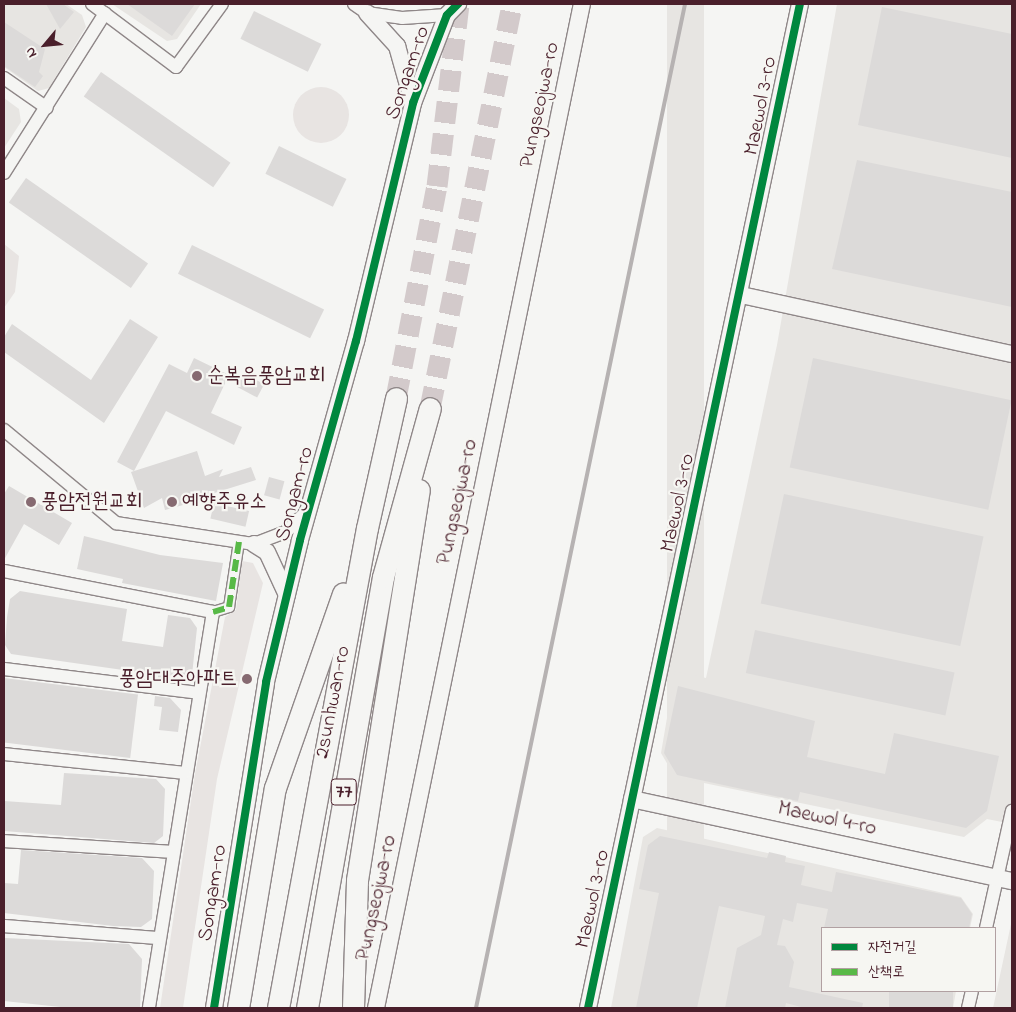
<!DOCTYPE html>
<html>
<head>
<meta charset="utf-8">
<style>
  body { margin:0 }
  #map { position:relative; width:1016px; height:1012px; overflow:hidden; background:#f5f5f3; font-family:"Indie Flower","Poor Story",sans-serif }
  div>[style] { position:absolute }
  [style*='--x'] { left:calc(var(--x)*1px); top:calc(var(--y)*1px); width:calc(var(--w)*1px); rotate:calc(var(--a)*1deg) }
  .built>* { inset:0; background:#e7e5e2; transform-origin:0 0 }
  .green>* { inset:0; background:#e8e4e2 }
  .round { border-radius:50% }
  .building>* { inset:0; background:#dcdad9; transform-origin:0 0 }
  .trunk-tunnel>* { height:21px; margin-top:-10.5px; transform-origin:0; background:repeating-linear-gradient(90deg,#d3cacb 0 21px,transparent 0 32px) }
  .roads { filter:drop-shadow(1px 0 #8f8788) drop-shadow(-1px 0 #8f8788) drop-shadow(0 1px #8f8788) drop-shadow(0 -1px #8f8788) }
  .pedestrian>* { height:10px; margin:-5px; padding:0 5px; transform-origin:5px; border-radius:5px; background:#f5f5f3 }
  .minor>* { height:12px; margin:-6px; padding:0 6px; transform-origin:6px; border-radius:6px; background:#f5f5f3 }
  .tertiary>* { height:16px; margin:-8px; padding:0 8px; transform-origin:8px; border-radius:8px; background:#f5f5f3 }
  .trunk>* { height:21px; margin:-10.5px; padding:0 10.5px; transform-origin:10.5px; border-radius:10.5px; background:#f5f5f3 }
  .rail>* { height:4px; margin:-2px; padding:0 2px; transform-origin:2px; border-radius:2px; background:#b6b2b2 }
  .quiet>* { height:6px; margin-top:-3px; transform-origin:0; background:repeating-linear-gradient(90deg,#58b947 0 12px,transparent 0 18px) }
  .cycleway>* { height:8px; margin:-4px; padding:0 4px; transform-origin:4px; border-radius:4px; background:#00873e }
  .dots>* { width:14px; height:14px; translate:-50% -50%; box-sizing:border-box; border:2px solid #f6f6f2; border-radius:50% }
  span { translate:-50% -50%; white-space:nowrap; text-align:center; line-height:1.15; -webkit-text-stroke:4.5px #f6f6f2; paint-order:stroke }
  .shield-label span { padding:1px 4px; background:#f6f6f2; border:1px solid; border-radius:4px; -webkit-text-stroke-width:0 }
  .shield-label { font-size:20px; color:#4a1f2b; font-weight:700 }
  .street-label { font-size:21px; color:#4a1f2b }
  .poi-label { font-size:21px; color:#4a1f2b }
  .left { translate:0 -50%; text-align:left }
  .right { translate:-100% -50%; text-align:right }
  .frame { position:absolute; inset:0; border:5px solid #4a1f2b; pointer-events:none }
  .legend { position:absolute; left:821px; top:927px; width:175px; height:65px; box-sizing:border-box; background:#f6f6f2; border:1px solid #b1a0a2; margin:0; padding:6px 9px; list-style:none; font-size:15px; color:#4a1f2b }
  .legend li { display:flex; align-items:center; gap:10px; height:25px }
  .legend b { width:25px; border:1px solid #b1a0a2 }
  .north { position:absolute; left:20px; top:20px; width:50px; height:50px; -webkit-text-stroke:4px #f6f6f2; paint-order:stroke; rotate:242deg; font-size:14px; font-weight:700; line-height:20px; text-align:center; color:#4a1f2b }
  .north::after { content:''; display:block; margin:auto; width:18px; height:22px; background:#4a1f2b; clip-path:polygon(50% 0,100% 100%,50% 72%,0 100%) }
</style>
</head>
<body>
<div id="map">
  <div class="built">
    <div style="clip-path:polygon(4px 4px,66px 4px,82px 15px,86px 27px,49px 88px,38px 91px,4px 67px)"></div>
    <div style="clip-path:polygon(112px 4px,201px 4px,177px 39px,167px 41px)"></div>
    <div style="left:667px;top:4px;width:37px;height:1025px"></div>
    <div style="clip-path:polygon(837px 4px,1012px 4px,1012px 824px,987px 819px,964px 837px,675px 777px,661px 753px,675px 671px,706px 678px,777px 345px)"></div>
    <div style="clip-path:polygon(4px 98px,19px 109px,21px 122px,4px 148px)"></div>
    <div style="clip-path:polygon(657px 828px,961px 897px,973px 914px,970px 928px,822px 928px,822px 991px,956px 991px,953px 1008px,611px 1008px,643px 837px)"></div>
    <div style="clip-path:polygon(1011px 924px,1012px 1008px,993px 1008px)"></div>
  </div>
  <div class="green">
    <div class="round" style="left:293px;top:87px;width:56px;height:56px"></div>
    <div style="clip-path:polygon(4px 244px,19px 256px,15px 292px,4px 308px)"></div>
    <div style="clip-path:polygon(242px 561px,253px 563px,263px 583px,217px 779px,183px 1008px,160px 1008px,195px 774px,225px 617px,236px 610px)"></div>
  </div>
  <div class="building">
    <div style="clip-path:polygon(46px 4px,63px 4px,74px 12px,60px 29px)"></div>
    <div style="clip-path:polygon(127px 4px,195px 4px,172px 36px)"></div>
    <div style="clip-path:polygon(882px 7px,1012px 34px,1012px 158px,858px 125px)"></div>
    <div style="left:254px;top:11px;width:75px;height:31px;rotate:26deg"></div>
    <div style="clip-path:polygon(4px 22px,45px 49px,39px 72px,43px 76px,35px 87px,4px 66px)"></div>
    <div style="left:101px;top:72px;width:158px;height:30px;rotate:35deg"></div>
    <div style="left:279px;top:146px;width:75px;height:31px;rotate:26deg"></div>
    <div style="clip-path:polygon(857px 160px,1012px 192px,1012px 307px,832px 269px)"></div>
    <div style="left:26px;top:178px;width:149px;height:30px;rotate:35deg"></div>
    <div style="left:192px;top:245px;width:147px;height:32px;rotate:26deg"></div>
    <div style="clip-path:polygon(130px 319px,158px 337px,104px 423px,4px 352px,4px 337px,12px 324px,91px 380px)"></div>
    <div style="clip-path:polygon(194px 358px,229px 375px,211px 413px,242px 427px,234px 445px,166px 411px,134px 471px,117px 462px,169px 364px,187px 373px)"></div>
    <div style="left:813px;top:358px;width:203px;height:112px;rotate:12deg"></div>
    <div style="left:243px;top:373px;width:24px;height:15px;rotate:28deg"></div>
    <div style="clip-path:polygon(197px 451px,205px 476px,223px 469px,219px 477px,251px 467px,256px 480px,195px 499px,201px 500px,165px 510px,162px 498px,144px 508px,131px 472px)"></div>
    <div style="left:269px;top:477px;width:16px;height:19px;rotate:15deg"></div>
    <div style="clip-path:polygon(9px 486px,72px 523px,59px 545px,24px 524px,4px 560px,4px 494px)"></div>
    <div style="left:784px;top:494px;width:204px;height:112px;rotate:12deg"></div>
    <div style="left:214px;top:503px;width:36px;height:16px;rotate:13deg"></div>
    <div style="clip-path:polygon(84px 536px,160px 555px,223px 563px,216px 601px,122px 583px,123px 579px,77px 569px)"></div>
    <div style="clip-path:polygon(20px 591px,127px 609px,122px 641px,163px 647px,168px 615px,190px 618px,197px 628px,192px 675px,181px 683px,158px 680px,158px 675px,11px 654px,5px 645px,7px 617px,10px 599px)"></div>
    <div style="left:755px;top:630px;width:204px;height:44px;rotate:12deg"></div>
    <div style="left:4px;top:678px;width:135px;height:64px;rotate:7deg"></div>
    <div style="clip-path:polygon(678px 686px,815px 721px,807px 757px,885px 774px,894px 733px,999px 756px,987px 811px,966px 828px,800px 792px,798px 801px,677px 775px,664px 753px)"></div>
    <div style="clip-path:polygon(155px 696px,170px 698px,181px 710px,178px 732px,159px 730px,162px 707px,154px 706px)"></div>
    <div style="clip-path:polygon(64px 773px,156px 779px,165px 789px,163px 836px,154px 843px,4px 831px,4px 801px,61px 805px)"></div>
    <div style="clip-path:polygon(660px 836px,767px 858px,769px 852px,786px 856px,785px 862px,805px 866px,801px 885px,832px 892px,836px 872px,961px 898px,972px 914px,969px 928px,824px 928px,828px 909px,797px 903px,793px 922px,783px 919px,777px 945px,785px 946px,794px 962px,789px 987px,863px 1003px,862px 1008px,805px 1008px,786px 1003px,785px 1008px,725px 1008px,737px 948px,761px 935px,765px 916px,719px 906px,697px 1008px,636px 1008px,659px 893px,639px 889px,648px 845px)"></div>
    <div style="clip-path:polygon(21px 850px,142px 858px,154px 871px,152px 919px,141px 927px,113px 926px,4px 913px,4px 883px,18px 884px)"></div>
    <div style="clip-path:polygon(5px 938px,129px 944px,142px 959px,140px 1008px,70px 1008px,4px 1001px)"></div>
    <div style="left:889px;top:991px;width:64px;height:17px"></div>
  </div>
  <div class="trunk-tunnel">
    <div style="--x:396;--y:398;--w:216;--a:-79.1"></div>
    <div style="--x:437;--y:186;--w:183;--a:-83.1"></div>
    <div style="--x:430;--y:408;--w:412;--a:-78.5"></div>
  </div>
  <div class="roads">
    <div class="pedestrian">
      <div style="--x:213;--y:612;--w:17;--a:-17"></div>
      <div style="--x:229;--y:607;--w:66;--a:-81.3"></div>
    </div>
    <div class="minor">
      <div style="--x:92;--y:4;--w:105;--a:36.9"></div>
      <div style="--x:176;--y:67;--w:78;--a:-53.9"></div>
      <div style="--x:354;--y:4;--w:16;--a:35"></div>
      <div style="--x:367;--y:13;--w:35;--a:8"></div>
      <div style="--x:402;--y:18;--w:45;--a:-3.8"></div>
      <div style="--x:4;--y:78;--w:52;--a:34.9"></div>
      <div style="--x:4;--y:173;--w:189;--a:-57.7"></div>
      <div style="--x:4;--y:430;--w:146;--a:39.7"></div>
      <div style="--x:116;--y:523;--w:140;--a:8.7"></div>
      <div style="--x:254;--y:544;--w:34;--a:-21"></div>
      <div style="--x:286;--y:532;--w:30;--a:-45"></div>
      <div style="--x:4;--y:571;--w:213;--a:11.1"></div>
      <div style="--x:213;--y:612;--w:401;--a:99.2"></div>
      <div style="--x:4;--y:669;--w:196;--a:7"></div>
      <div style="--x:4;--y:754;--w:181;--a:6"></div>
      <div style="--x:4;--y:841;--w:168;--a:3.7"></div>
      <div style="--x:4;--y:926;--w:154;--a:4.5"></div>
      <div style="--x:986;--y:928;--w:120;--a:-77.5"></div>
      <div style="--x:968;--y:1008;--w:17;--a:-77"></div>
    </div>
    <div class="tertiary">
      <div style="--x:367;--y:13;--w:45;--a:47.7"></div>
      <div style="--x:397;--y:46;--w:59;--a:74.3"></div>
      <div style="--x:741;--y:295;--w:277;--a:12.3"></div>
      <div style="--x:254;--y:544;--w:15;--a:32"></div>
      <div style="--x:267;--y:552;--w:47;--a:65.1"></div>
      <div style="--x:632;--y:799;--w:389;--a:12.2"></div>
      <div style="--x:214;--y:1008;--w:330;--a:-80.9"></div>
      <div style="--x:266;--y:682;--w:146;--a:-76.5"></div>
      <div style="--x:300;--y:540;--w:207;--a:-74.3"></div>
      <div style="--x:356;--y:341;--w:245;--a:-76.5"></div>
      <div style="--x:413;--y:103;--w:94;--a:-68.9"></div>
      <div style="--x:447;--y:15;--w:16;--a:-45"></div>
      <div style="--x:376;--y:1008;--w:1025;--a:-78.41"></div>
      <div style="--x:588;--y:1008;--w:1026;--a:-78.08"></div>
    </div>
    <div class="trunk">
      <div style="--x:238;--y:1008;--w:223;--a:-80.5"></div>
      <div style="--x:275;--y:788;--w:206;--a:-70.7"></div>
      <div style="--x:278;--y:1008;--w:488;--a:-79.5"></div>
      <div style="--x:367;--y:528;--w:133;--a:-77.4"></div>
      <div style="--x:307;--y:1008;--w:438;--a:-80"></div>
      <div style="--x:383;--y:577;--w:175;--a:-74.5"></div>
      <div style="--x:353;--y:1008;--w:128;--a:-88.2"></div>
      <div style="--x:357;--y:880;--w:395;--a:-81"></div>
    </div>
  </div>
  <div class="rail">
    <div style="--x:476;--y:1008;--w:1026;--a:-78.24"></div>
  </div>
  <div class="quiet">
    <div style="--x:213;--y:612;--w:17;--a:-17"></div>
    <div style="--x:229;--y:607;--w:66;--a:-81.3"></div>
  </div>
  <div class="cycleway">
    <div style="--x:214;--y:1008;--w:330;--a:-80.9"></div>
    <div style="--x:266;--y:682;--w:146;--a:-76.5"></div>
    <div style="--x:300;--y:540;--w:207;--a:-74.3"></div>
    <div style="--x:356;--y:341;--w:245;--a:-76.5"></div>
    <div style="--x:413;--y:103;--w:94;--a:-68.9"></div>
    <div style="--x:447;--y:15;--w:16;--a:-45"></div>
    <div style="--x:588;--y:1008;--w:1026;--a:-78.08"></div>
  </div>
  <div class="dots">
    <div style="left:197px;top:376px;background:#866a71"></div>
    <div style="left:31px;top:502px;background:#866a71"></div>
    <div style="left:172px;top:502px;background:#866a71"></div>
    <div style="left:247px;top:679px;background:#866a71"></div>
  </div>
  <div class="shield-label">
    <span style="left:344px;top:792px">77</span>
  </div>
  <div class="street-label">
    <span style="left:408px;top:73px;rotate:-71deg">Songam-ro</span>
    <span style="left:540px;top:105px;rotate:-78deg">Pungseojwa-ro</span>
    <span style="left:761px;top:106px;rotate:-79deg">Maewol 3-ro</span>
    <span style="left:295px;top:494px;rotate:-75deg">Songam-ro</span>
    <span style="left:458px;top:502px;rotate:-78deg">Pungseojwa-ro</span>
    <span style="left:678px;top:503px;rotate:-78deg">Maewol 3-ro</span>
    <span style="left:333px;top:702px;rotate:-79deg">2sunhwan-ro</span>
    <span style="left:827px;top:819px;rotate:12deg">Maewol 4-ro</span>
    <span style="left:213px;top:893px;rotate:-81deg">Songam-ro</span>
    <span style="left:377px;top:898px;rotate:-78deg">Pungseojwa-ro</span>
    <span style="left:593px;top:899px;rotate:-78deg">Maewol 3-ro</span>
  </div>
  <div class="poi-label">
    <span class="left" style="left:207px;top:376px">순복음풍암교회</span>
    <span class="left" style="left:41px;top:502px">풍암전원교회</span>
    <span class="left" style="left:182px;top:502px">예향주유소</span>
    <span class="right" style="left:237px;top:679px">풍암대주아파트</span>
  </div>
  <div class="frame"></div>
  <ul class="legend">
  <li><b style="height:6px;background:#00873e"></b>자전거길</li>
  <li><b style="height:6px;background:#58b947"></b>산책로</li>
  </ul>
  <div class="north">N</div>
</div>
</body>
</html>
